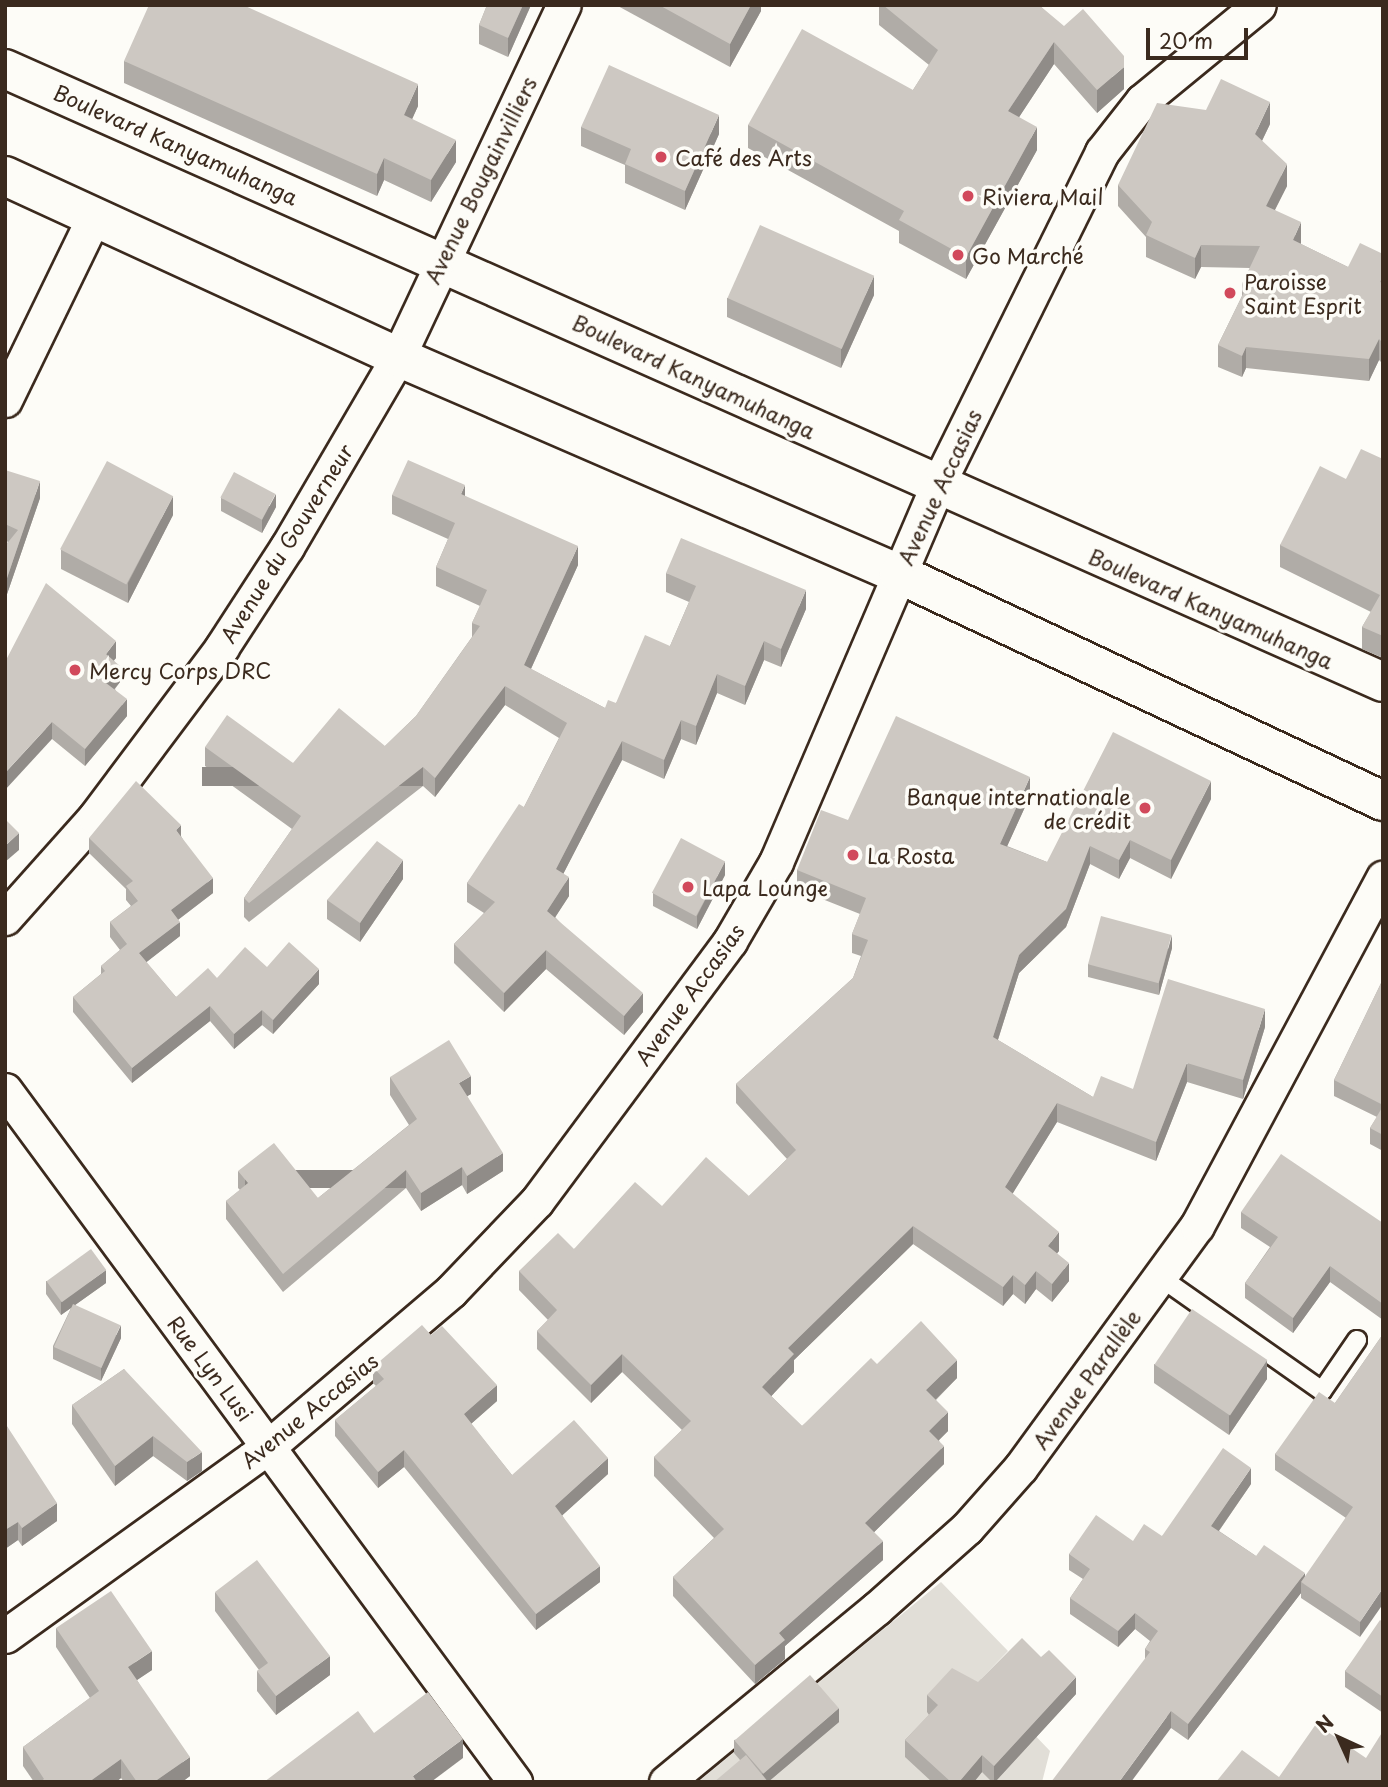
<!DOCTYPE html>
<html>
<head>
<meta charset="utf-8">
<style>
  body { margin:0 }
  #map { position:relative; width:1388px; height:1787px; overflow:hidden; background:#fdfcf7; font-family:"Playpen Sans",sans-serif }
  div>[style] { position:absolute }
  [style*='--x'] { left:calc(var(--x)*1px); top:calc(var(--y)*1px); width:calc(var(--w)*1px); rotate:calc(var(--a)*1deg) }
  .green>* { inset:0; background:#e1ded7 }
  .roads { filter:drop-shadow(2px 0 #3b2a1e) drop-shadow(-2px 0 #3b2a1e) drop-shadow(0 2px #3b2a1e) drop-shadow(0 -2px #3b2a1e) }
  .lane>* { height:18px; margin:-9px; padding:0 9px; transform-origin:9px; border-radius:9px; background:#fdfcf7 }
  .street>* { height:33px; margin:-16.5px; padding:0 16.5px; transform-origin:16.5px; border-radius:16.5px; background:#fdfcf7 }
  .primary>* { height:38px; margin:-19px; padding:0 19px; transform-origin:19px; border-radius:19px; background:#fdfcf7 }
  .wall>* { inset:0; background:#b0aca7 }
  .shaded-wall>* { inset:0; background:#908c88; transform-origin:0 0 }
  .building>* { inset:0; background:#cdc8c2; transform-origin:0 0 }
  .dots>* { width:19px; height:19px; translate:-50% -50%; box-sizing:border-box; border:4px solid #fdfcf7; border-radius:50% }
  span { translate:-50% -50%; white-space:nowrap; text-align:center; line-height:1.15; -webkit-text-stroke:7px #fdfcf7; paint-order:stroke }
  .street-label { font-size:21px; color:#3b2a1e }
  .poi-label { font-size:21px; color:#3b2a1e }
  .left { translate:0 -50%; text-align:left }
  .right { translate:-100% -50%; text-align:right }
  .frame { position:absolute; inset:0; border:7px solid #3b2a1e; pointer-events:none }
  .north { position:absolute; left:1304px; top:1703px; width:70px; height:70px; -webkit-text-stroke:5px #fdfcf7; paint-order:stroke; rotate:315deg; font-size:19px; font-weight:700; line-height:28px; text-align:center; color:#3b2a1e }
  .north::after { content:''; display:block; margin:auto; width:24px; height:32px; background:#3b2a1e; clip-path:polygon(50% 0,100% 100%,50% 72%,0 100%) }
  .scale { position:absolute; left:1146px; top:28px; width:102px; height:32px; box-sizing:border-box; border:4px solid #3b2a1e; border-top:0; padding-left:9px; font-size:21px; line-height:24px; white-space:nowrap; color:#3b2a1e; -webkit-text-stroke:5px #fdfcf7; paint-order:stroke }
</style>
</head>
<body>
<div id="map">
  <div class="green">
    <div style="clip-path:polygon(941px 1582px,1008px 1651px,981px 1679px,1050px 1751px,1042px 1782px,698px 1782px)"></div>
  </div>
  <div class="roads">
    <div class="lane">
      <div style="--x:1160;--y:1277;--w:198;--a:35.1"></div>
      <div style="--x:1322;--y:1391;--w:62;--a:-55.5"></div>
    </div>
    <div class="street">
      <div style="--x:5;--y:400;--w:203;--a:-64.1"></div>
      <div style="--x:5;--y:918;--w:135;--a:-48.3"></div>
      <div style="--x:95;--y:817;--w:212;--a:-53.2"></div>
      <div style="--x:222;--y:647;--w:119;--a:-57"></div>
      <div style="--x:287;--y:547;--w:220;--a:-59.7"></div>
      <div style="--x:398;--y:357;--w:389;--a:-64.8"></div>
      <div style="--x:5;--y:1090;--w:860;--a:53.61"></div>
      <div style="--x:5;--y:1636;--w:325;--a:-35.7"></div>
      <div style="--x:269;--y:1446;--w:239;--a:-40.4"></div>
      <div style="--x:451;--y:1291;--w:124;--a:-46.3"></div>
      <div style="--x:537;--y:1201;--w:324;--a:-53.4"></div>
      <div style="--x:730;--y:941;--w:91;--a:-59.8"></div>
      <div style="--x:776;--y:862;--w:407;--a:-66.8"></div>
      <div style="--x:936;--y:488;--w:375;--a:-63.7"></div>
      <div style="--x:1102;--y:152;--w:65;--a:-51.9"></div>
      <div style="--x:1142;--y:101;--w:151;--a:-39.4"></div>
      <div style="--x:666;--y:1782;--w:272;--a:-39.5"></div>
      <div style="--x:876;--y:1609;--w:122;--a:-41.7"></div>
      <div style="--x:967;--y:1528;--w:81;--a:-48.5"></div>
      <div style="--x:1021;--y:1467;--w:298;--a:-53.9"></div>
      <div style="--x:1197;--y:1226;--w:395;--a:-61.9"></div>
    </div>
    <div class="primary">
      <div style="--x:5;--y:69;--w:1508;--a:23.98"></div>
      <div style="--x:5;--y:176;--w:433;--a:24.7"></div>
      <div style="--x:398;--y:357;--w:546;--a:23.42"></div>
      <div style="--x:899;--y:574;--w:535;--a:25.13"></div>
    </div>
  </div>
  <div class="wall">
    <div style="clip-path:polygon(487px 5px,531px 5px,508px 57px,479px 44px,479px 25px)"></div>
    <div style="clip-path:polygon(616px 5px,761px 5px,761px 11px,730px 67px)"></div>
    <div style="clip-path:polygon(879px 5px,1039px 5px,1124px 89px,1097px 113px,1054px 64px,1019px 117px,1037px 150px,966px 279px,899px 243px,899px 231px,748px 148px,748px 125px,913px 90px,929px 65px,879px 25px)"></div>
    <div style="clip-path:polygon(124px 61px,418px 106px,412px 119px,456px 162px,431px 202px,384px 180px,377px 196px,124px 83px)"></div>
    <div style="clip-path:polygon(1270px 124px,1262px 141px,1287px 186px,1275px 210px,1301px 244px,1348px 267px,1383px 254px,1383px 364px,1379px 360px,1369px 381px,1246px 368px,1242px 377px,1218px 367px,1218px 345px,1242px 296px,1242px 284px,1250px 268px,1201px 267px,1195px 279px,1146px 257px,1146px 237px,1118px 206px,1118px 185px)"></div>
    <div style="clip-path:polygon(581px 127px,719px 134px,685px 210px,625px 183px,625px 165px,581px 146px)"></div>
    <div style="clip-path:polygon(874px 295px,841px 368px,727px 317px,727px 298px)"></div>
    <div style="clip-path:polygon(1383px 459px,1383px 658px,1362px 649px,1362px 627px,1371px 612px,1280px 567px,1280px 545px,1346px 479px)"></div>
    <div style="clip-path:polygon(5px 470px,40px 498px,5px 600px,5px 546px,8px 542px,5px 540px)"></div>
    <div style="clip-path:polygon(392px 495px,465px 496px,578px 565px,531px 669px,605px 708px,616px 703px,670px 646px,689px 602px,666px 592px,666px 573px,806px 609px,781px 667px,764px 660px,745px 705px,717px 693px,696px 745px,681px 739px,664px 779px,622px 760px,563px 874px,569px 896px,555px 917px,643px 1012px,624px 1035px,546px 969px,504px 1012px,454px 963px,454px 944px,484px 913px,467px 902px,467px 883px,524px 807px,559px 738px,505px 705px,435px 797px,423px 786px,249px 922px,244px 917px,244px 898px,292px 829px,205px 766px,205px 747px,293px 763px,385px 746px,416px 716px,472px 637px,472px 623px,480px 606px,436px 586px,436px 567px,448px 539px,392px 514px)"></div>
    <div style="clip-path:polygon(221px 498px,276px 507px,262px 533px,221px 511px)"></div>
    <div style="clip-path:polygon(173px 515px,128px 603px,61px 569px,61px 550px)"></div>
    <div style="clip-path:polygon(116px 658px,114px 660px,120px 682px,115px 689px,127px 716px,85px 766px,52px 739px,5px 662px)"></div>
    <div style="clip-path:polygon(1030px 796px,1007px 846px,1047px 862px,1211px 799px,1171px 879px,1130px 858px,1119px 879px,1090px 864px,1066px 927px,1019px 973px,998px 1040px,1093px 1097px,1133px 1089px,1265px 1027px,1243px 1099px,1187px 1082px,1156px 1161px,1057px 1122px,1012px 1194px,1059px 1251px,1057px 1253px,1069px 1281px,1052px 1302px,1036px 1289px,1025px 1304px,1013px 1294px,1003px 1306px,913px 1244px,794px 1360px,794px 1372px,771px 1396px,802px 1426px,877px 1364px,957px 1378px,936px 1400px,948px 1431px,939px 1440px,944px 1464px,874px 1532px,883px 1560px,785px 1646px,785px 1659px,755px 1684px,673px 1596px,673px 1577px,714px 1538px,654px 1476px,654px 1457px,682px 1430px,622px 1372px,591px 1403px,537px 1349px,537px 1331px,548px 1320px,519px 1290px,519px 1271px,574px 1249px,662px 1206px,749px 1196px,787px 1159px,736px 1103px,736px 1084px,853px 978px,861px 956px,852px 953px,852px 934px,860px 914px,797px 889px,797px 870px,848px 820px)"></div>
    <div style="clip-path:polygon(181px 836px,213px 893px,178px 920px,180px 936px,146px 962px,176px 997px,217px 978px,267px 967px,319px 984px,273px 1034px,262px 1025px,234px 1049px,210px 1021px,132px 1083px,73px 1012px,73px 997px,101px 974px,101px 966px,120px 950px,110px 937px,110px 922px,131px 906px,126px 900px,126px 889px,89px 853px,89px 838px)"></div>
    <div style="clip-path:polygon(725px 875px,697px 929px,653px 906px,653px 893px)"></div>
    <div style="clip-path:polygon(403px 879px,360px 942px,327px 919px,327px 900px)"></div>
    <div style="clip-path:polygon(1172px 948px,1159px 995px,1088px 977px,1088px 964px)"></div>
    <div style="clip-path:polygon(1383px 979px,1383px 1151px,1370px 1144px,1370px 1128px,1377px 1117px,1334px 1096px,1334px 1080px)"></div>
    <div style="clip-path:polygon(390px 1077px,471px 1094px,467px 1096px,503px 1171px,467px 1194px,462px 1185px,421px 1211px,406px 1188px,283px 1292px,226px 1219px,226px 1201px,240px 1190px,238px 1188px,238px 1171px,318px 1198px,409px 1125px,390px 1095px)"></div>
    <div style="clip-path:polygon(1241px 1212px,1383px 1223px,1383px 1320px,1330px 1282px,1293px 1333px,1245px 1298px,1245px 1283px,1270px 1247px,1241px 1228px)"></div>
    <div style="clip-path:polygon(46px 1281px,106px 1283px,75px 1305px,121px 1338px,101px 1381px,53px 1359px,53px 1346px,71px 1308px,61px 1315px,46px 1294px)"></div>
    <div style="clip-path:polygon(1383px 1334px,1360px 1637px,1301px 1598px,1301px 1593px,1188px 1740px,1171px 1728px,1145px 1659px,1145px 1649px,1150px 1641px,1135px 1629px,1118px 1647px,1070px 1614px,1070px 1598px,1083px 1579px,1069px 1570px,1069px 1554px,1162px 1536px,1251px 1484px,1219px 1531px,1256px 1556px,1305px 1578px,1346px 1518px,1275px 1470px,1275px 1454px,1335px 1403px)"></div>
    <div style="clip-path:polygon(431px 1335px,497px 1401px,471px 1424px,512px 1475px,608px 1474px,562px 1515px,600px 1582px,536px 1630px,404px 1467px,378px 1488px,335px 1436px,335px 1420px,376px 1386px,373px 1383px,373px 1367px)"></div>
    <div style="clip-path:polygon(1154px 1364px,1267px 1379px,1229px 1435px,1154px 1383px)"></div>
    <div style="clip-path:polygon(124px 1369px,202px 1471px,187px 1481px,153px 1456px,115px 1486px,72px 1424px,72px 1405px)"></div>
    <div style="clip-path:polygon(5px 1423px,57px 1521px,22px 1546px,18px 1540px,5px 1549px)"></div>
    <div style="clip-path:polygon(215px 1592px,330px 1675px,276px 1715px,257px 1691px,257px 1671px,259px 1670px,215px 1611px)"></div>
    <div style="clip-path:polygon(1383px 1622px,1383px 1713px,1345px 1687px,1345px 1671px)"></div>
    <div style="clip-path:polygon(56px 1628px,152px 1670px,137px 1680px,190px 1776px,182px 1782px,124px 1782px,121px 1778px,116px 1782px,34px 1782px,23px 1766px,23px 1747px,90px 1698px,56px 1647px)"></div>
    <div style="clip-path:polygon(978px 1682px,1076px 1694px,995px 1782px,992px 1782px,982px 1772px,974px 1782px,932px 1782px,905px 1757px,905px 1740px,929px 1715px,927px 1712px,927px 1695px)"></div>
    <div style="clip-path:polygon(839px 1722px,768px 1782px,740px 1760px,734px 1753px,734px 1740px)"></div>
  </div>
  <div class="shaded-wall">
    <div style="clip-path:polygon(523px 5px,531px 5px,508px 57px,508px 38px)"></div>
    <div style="clip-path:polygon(751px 5px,761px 5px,761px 11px,730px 67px,730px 44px)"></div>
    <div style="clip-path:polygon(1054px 42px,1054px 64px,1008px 134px,1008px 111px)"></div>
    <div style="clip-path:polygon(1124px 67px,1124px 89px,1097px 113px,1097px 90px)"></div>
    <div style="clip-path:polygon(418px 84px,418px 106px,404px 137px,404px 115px)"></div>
    <div style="clip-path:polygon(1270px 102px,1270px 124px,1255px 155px,1255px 134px)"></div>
    <div style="clip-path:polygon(719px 115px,719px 134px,685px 210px,685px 191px)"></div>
    <div style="clip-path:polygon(1037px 127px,1037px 150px,966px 279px,966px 257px)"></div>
    <div style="clip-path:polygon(456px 140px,456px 162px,431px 202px,431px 180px)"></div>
    <div style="clip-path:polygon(384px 158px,384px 180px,377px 196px,377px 174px)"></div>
    <div style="clip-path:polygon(1287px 164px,1287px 186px,1266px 227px,1266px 206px)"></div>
    <div style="clip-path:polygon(1301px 222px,1301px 244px,1293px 240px)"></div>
    <div style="clip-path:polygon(1201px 245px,1201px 267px,1195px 279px,1195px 258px)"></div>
    <div style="clip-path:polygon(874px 276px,874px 295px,841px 368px,841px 349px)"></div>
    <div style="clip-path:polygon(1379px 339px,1379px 360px,1369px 381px,1369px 359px)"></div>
    <div style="clip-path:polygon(1246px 347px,1246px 368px,1242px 377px,1242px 356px)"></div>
    <div style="clip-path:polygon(40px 481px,40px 498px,5px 600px,5px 584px)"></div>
    <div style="clip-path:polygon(465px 485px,465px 504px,461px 494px)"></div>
    <div style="clip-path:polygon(276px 494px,276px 507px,262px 533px,262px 520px)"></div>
    <div style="clip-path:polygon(173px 496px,173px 515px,128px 603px,128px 583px)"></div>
    <div style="clip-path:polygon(578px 546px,578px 565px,524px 684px,524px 665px)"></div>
    <div style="clip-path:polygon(806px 590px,806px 609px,781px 667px,781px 649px)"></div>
    <div style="clip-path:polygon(116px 641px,116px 658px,106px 670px,106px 654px)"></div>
    <div style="clip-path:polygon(764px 641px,764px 660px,745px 705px,745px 686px)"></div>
    <div style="clip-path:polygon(120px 666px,120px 682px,106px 699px,106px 683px)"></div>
    <div style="clip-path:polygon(717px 674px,717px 693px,696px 745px,696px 726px)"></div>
    <div style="clip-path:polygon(505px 686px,505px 705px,435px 797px,435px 778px)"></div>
    <div style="clip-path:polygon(127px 699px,127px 716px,85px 766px,85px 749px)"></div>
    <div style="clip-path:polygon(681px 720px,681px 739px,664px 779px,664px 760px)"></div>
    <div style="clip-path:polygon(52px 722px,52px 739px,5px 790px,5px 773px)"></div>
    <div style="clip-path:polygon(622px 741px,622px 760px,556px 888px,556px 869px)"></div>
    <div style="left:423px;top:767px;width:19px;height:221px;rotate:90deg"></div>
    <div style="clip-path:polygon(1030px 777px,1030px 796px,1000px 862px,1000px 844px)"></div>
    <div style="clip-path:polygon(1211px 781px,1211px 799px,1171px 879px,1171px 860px)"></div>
    <div style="clip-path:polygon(181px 825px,181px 839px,176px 830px)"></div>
    <div style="clip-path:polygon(19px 833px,19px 850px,5px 862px,5px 846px)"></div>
    <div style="clip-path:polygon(1130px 840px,1130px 858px,1119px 879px,1119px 860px)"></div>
    <div style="clip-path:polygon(1090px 846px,1090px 864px,1066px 927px,1019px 973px,993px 1055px,993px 1037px,1019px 955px)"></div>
    <div style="clip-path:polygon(403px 860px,403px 879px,360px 942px,360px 923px)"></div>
    <div style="clip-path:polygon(725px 861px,725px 875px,697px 929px,697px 916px)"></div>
    <div style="clip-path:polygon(569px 877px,569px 896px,547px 930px,547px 911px)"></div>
    <div style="clip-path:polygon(213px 878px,213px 893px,171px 925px,171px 910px)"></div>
    <div style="clip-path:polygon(180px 922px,180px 936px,139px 968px,139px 953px)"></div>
    <div style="clip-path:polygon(1172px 935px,1172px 948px,1159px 995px,1159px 982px)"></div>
    <div style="clip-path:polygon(546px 950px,546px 969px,504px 1012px,504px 993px)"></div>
    <div style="clip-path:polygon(319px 969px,319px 984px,273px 1034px,273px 1020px)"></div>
    <div style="clip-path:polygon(643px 993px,643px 1012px,624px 1035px,624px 1016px)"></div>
    <div style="clip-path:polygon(210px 1006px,210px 1021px,132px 1083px,132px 1068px)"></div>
    <div style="clip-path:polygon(1265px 1009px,1265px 1027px,1243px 1099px,1243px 1080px)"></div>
    <div style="clip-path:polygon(262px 1010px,262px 1025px,234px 1049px,234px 1034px)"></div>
    <div style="clip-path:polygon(1187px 1063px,1187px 1082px,1156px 1161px,1156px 1142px)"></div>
    <div style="clip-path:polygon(471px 1076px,471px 1094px,459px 1101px,459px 1083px)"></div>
    <div style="clip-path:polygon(1057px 1103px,1057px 1122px,1005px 1206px,1005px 1187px)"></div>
    <div style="clip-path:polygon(503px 1153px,503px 1171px,467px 1194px,467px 1176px)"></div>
    <div style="clip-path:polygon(462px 1167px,462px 1185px,421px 1211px,421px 1193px)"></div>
    <div style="left:406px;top:1170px;width:18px;height:161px;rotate:90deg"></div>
    <div style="clip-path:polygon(913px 1226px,913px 1244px,794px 1360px,794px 1372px,762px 1406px,762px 1387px,788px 1348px)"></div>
    <div style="clip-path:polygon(1059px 1232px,1059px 1251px,1048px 1264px,1048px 1246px)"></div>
    <div style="clip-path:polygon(1069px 1263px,1069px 1281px,1052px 1302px,1052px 1284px)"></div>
    <div style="clip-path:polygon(1330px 1266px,1330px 1282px,1293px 1333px,1293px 1318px)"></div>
    <div style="clip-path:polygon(106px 1270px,106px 1283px,61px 1315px,61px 1302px)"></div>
    <div style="clip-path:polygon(1036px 1271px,1036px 1289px,1025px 1304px,1025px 1285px)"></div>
    <div style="clip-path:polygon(1013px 1275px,1013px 1294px,1003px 1306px,1003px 1287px)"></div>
    <div style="clip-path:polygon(121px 1325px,121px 1338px,101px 1381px,101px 1368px)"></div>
    <div style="clip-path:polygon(622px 1354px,622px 1372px,591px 1403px,591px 1385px)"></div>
    <div style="clip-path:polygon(957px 1360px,957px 1378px,926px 1409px,926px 1390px)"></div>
    <div style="clip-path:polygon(1267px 1360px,1267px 1379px,1229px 1435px,1229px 1415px)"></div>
    <div style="clip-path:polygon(497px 1385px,497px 1401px,464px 1430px,464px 1414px)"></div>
    <div style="clip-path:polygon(948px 1412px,948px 1431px,929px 1450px,929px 1431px)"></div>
    <div style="clip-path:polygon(153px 1436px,153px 1456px,115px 1486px,115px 1466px)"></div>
    <div style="clip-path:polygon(944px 1446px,944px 1464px,865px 1541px,865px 1523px)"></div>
    <div style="clip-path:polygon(404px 1450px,404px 1467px,378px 1488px,378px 1472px)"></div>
    <div style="clip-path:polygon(202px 1452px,202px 1471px,187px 1481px,187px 1462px)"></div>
    <div style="clip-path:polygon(608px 1458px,608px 1474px,555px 1522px,555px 1506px)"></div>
    <div style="clip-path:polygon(1251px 1468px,1251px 1484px,1211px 1542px,1211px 1526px)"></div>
    <div style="clip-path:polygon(57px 1503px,57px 1521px,22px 1546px,22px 1528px)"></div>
    <div style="clip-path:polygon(18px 1522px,18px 1540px,5px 1549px,5px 1530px)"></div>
    <div style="clip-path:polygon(883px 1541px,883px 1560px,785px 1646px,785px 1659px,755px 1684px,755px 1665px,779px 1633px)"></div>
    <div style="clip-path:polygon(600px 1566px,600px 1582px,536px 1630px,536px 1614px)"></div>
    <div style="clip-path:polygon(1305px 1573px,1305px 1584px,1301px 1582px,1301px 1593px,1188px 1740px,1188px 1724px)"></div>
    <div style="clip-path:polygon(1383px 1588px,1383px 1604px,1360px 1637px,1360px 1622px)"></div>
    <div style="clip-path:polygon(1135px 1613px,1135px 1629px,1118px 1647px,1118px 1631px)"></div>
    <div style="clip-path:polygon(152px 1651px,152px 1670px,128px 1686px,128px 1667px)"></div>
    <div style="clip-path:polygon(330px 1656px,330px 1675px,276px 1715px,276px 1696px)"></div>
    <div style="clip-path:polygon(1076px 1677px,1076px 1694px,995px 1782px,994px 1782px,994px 1766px)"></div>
    <div style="clip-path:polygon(839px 1708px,839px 1722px,768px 1782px,762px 1774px)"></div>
    <div style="clip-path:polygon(1171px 1711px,1171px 1728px,1131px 1782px,1119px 1782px)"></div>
    <div style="clip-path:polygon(463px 1739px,463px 1758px,431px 1782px,413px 1782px,413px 1776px)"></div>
    <div style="clip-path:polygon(982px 1755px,982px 1772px,974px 1782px,959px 1782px)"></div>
    <div style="clip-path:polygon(190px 1757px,190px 1776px,182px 1782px,154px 1782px)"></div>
    <div style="clip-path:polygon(121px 1759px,121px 1778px,116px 1782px,89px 1782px)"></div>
  </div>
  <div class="building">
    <div style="clip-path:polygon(149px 5px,243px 5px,418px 84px,404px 115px,456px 140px,431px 180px,384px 158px,377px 174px,124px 61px)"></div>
    <div style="clip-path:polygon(487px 5px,523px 5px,508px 38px,479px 25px)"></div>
    <div style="clip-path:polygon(659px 5px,751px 5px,730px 44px)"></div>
    <div style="clip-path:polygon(883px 5px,1039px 5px,1064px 26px,1083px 9px,1124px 56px,1124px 67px,1097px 90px,1054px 42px,1008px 111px,1037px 127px,966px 257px,899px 220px,904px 211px,748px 125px,802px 29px,913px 90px,938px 50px)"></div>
    <div style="clip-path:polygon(609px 65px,719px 115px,685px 191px,625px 164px,631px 149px,581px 127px)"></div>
    <div style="clip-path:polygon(1221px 79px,1270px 102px,1255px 134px,1287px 164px,1266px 206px,1301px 222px,1293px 240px,1348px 267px,1360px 243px,1383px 254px,1383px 276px,1380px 282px,1383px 283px,1383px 343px,1379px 339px,1369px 359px,1246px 347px,1242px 356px,1218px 345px,1247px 286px,1242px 284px,1260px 246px,1201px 245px,1195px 258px,1146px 235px,1152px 222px,1118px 185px,1157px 103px,1206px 110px)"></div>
    <div style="left:760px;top:225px;width:125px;height:80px;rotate:24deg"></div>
    <div style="clip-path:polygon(1361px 449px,1383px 459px,1383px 636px,1362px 627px,1380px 595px,1280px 545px,1320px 466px,1346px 479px)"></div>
    <div style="clip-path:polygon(408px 460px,465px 485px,461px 494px,578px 546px,524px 665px,605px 708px,608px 700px,616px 703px,645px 635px,670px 646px,696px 586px,666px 573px,681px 538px,806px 590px,781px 649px,764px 641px,745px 686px,717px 674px,696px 726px,681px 720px,664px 760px,622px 741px,556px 869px,569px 877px,547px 911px,643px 993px,624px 1016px,546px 950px,504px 993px,454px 944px,495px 902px,467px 883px,519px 804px,524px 807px,567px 723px,505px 686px,435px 778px,423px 767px,249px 903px,244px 898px,301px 816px,205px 747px,227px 715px,293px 763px,339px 708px,385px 746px,416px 716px,480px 626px,472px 623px,487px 590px,436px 567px,455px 523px,392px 495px)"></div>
    <div style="left:107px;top:461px;width:75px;height:100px;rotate:28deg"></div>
    <div style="clip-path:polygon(5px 470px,40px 481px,5px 584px,5px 546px,18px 530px,5px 524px)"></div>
    <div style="left:234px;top:472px;width:47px;height:29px;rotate:28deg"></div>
    <div style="clip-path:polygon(46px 583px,116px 641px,106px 654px,120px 666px,106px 683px,127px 699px,85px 749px,52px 722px,5px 773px,5px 662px)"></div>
    <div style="clip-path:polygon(896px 716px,1030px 777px,1000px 844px,1047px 862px,1113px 732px,1211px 781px,1171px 860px,1130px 840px,1119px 860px,1090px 846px,1066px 909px,1019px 955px,993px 1037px,1093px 1097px,1101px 1076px,1133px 1089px,1168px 979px,1265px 1009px,1243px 1080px,1187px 1063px,1156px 1142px,1057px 1103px,1005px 1187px,1059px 1232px,1048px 1246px,1069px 1263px,1052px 1284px,1036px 1271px,1025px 1285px,1013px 1275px,1003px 1287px,913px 1226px,788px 1348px,794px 1354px,762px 1387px,802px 1426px,871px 1358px,877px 1364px,921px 1321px,957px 1360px,926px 1390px,948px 1412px,929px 1431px,944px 1446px,865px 1523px,883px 1541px,779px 1633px,785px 1640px,755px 1665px,673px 1577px,724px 1529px,654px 1457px,691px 1421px,622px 1354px,591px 1385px,537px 1331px,557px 1310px,519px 1271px,558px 1233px,574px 1249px,635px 1182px,662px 1206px,706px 1157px,749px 1196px,796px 1150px,736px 1084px,853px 978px,868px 940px,852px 934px,866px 898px,797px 870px,821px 810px,848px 820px)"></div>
    <div style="clip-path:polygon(136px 781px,181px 825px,176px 830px,213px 878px,171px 910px,180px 922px,139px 953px,176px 997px,208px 968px,217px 978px,245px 947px,267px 967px,289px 942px,319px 969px,273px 1020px,262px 1010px,234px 1034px,210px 1006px,132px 1068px,73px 997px,105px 971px,101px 966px,127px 944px,110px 922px,138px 901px,126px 886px,133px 881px,89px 838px)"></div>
    <div style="clip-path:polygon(5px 819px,19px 833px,5px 846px)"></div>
    <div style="left:681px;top:838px;width:50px;height:62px;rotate:28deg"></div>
    <div style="clip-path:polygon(377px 841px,403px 860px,360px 923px,327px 900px)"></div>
    <div style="left:1101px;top:916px;width:73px;height:50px;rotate:15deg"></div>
    <div style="clip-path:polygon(1383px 979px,1383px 1105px,1334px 1080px)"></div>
    <div style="clip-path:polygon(449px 1040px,471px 1076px,459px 1083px,503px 1153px,467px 1176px,462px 1167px,421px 1193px,406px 1170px,283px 1274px,226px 1201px,248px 1183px,238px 1171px,274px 1143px,318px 1198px,417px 1119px,390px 1077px)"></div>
    <div style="clip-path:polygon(1383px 1106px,1383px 1135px,1370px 1128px)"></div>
    <div style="clip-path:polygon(1281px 1154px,1383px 1223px,1383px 1304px,1330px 1266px,1293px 1318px,1245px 1283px,1278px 1237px,1241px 1212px)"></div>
    <div style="left:91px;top:1249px;width:26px;height:55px;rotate:54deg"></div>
    <div style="left:73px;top:1304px;width:52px;height:47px;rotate:24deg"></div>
    <div style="left:1192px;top:1309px;width:91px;height:67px;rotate:34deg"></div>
    <div style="clip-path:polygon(422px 1325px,431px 1335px,442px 1326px,497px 1385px,464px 1414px,512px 1475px,574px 1420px,608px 1458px,555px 1506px,600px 1566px,536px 1614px,404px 1450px,378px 1472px,335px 1420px,384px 1379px,373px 1367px)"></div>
    <div style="clip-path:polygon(1383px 1334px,1383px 1588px,1360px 1622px,1301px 1582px,1353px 1507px,1275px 1454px,1319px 1392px,1335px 1403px)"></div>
    <div style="clip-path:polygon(124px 1369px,202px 1452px,187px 1462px,153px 1436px,115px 1466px,72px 1405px)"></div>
    <div style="clip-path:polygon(5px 1423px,57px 1503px,22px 1528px,18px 1522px,5px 1530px)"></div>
    <div style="clip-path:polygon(1223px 1448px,1251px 1468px,1211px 1526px,1256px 1556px,1264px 1545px,1305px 1573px,1188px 1724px,1171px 1711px,1119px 1782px,1051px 1782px,1150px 1652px,1145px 1649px,1158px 1631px,1135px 1613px,1118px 1631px,1070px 1598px,1090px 1569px,1069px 1554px,1096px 1515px,1133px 1541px,1144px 1524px,1162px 1536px)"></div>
    <div style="clip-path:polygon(257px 1560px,330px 1656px,276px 1696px,257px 1671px,268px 1663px,215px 1592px)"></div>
    <div style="clip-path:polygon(111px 1591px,152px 1651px,128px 1667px,190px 1757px,154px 1782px,137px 1782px,121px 1759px,89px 1782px,40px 1782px,44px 1779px,23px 1747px,99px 1691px,56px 1628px)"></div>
    <div style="clip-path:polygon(1380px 1620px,1383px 1622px,1383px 1697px,1345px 1671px)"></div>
    <div style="clip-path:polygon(1022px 1638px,1041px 1657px,1049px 1650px,1076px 1677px,994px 1766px,982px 1755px,959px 1782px,951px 1782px,905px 1740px,938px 1705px,927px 1695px,952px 1668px,978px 1682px)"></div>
    <div style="left:810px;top:1675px;width:44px;height:100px;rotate:49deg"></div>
    <div style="clip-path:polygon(428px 1692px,463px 1739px,413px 1776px,417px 1782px,264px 1782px,358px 1711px,374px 1733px)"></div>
    <div style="clip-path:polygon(1316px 1724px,1366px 1758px,1383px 1731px,1383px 1782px,1216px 1782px,1242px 1750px,1279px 1777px)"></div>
    <div style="clip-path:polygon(746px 1755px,768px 1782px,714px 1782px)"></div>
  </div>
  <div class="dots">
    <div style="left:661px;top:157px;background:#d1495b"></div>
    <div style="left:968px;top:196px;background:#d1495b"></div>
    <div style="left:958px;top:255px;background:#d1495b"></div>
    <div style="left:1230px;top:293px;background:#d1495b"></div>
    <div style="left:75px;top:670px;background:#d1495b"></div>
    <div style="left:1145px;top:808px;background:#d1495b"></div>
    <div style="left:853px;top:855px;background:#d1495b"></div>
    <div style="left:688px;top:887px;background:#d1495b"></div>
  </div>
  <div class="street-label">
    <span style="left:176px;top:144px;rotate:24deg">Boulevard Kanyamuhanga</span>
    <span style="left:480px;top:180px;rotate:-64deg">Avenue Bougainvilliers</span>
    <span style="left:694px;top:376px;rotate:25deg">Boulevard Kanyamuhanga</span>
    <span style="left:939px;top:487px;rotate:-65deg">Avenue Accasias</span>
    <span style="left:286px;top:543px;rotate:-58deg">Avenue du Gouverneur</span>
    <span style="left:1211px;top:608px;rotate:24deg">Boulevard Kanyamuhanga</span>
    <span style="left:689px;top:994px;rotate:-54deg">Avenue Accasias</span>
    <span style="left:211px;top:1368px;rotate:53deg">Rue Lyn Lusi</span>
    <span style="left:1086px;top:1379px;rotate:-54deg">Avenue Parallèle</span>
    <span style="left:309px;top:1410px;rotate:-39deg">Avenue Accasias</span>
  </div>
  <div class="poi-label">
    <span class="left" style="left:675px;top:157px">Café des Arts</span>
    <span class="left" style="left:982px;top:196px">Riviera Mail</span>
    <span class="left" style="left:972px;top:255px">Go Marché</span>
    <span class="left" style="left:1244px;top:293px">Paroisse<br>Saint Esprit</span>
    <span class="left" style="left:89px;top:670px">Mercy Corps DRC</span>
    <span class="right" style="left:1131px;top:808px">Banque internationale<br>de crédit</span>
    <span class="left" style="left:867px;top:855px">La Rosta</span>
    <span class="left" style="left:702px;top:887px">Lapa Lounge</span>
  </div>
  <div class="frame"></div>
  <div class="north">N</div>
  <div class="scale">20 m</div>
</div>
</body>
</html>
